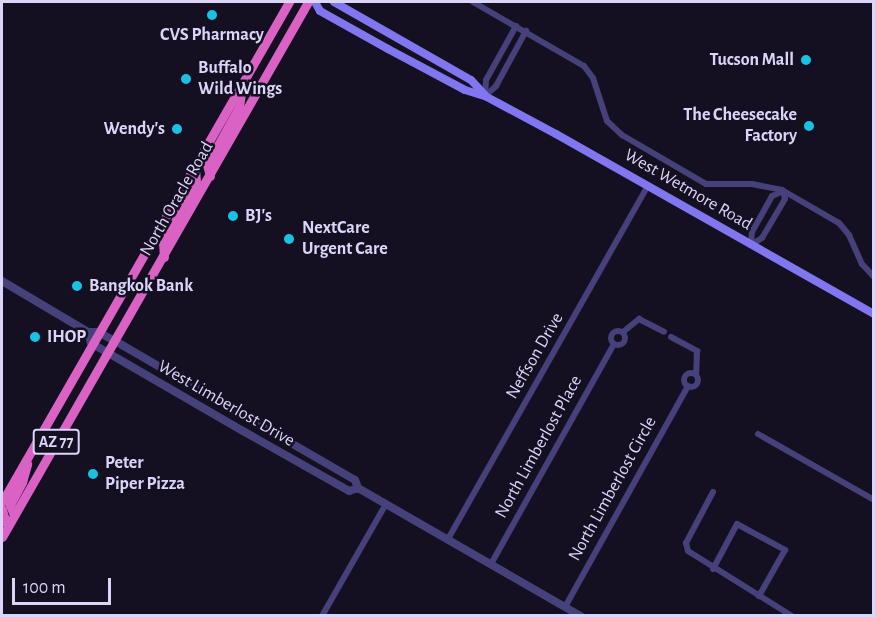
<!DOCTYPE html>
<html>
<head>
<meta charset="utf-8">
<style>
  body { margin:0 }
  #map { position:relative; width:875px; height:617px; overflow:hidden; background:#141021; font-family:"Alegreya Sans",sans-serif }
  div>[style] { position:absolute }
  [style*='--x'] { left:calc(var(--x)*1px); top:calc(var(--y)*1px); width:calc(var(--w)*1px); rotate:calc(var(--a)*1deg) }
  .minor>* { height:6px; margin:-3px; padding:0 3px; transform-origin:3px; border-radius:3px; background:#46407b }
  .minor>.ring { margin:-3px; padding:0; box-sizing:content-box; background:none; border:6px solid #46407b; border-radius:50% }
  .tertiary>* { height:8px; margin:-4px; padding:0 4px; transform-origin:4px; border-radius:4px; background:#46407b }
  .secondary>* { height:8px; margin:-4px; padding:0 4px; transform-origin:4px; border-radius:4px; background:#8176f0 }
  .trunk>* { height:9px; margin:-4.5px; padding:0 4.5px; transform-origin:4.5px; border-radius:4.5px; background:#d962c4 }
  .dots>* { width:16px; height:16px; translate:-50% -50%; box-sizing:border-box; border:3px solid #141021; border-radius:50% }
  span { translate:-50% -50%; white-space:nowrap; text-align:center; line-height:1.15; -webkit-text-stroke:5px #141021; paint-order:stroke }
  .shield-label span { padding:2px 4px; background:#141021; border:2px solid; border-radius:4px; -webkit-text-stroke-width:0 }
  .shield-label { font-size:16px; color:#dcd5fa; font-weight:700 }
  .poi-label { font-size:18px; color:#dcd5fa; font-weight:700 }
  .right { translate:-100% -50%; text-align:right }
  .left { translate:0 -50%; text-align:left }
  .street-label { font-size:18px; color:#dcd5fa }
  .frame { position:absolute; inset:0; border:3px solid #dcd5fa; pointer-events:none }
  .scale { position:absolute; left:12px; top:578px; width:99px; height:27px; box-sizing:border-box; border:3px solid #dcd5fa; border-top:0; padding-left:8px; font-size:18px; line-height:21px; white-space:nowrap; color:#dcd5fa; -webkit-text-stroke:4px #141021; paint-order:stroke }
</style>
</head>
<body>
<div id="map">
  <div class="minor">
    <div style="--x:473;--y:2;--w:128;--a:30"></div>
    <div style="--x:584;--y:66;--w:15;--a:53"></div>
    <div style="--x:593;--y:78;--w:45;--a:72"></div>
    <div style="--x:607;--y:121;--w:21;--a:43"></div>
    <div style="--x:622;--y:135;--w:97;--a:30.3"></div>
    <div style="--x:706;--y:184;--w:46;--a:0"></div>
    <div style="--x:752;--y:184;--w:31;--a:11"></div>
    <div style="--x:782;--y:190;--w:66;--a:30.1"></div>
    <div style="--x:839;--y:223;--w:16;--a:50"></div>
    <div style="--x:849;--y:235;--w:32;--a:66"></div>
    <div style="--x:862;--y:264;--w:18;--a:47"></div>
    <div style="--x:485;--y:95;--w:15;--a:-86"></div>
    <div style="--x:486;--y:80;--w:62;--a:-60.9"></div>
    <div style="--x:485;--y:96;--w:15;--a:-42"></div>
    <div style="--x:496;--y:86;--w:63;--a:-61.4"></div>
    <div style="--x:783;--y:191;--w:8;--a:76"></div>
    <div style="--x:785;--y:199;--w:45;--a:120.5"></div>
    <div style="--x:762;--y:238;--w:13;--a:148"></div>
    <div style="--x:751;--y:245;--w:13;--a:-86"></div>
    <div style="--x:752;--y:232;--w:41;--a:-60.9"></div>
    <div style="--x:772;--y:196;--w:12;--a:-24"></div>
    <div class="ring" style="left:611px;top:331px;width:8px;height:8px"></div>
    <div style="--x:623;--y:332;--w:21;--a:-39"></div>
    <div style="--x:639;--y:319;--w:28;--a:27"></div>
    <div style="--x:671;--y:337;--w:30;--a:28"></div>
    <div style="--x:697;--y:351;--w:23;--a:92"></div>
    <div class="ring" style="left:684px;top:373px;width:8px;height:8px"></div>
    <div style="--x:758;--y:434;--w:133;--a:29.6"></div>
    <div style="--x:713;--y:492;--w:58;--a:117.9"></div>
    <div style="--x:686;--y:543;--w:8;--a:76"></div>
    <div style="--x:688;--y:551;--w:123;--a:32"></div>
    <div style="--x:448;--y:539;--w:406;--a:-60.5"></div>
    <div style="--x:491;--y:564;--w:252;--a:-60.8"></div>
    <div style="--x:713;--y:569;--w:51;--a:-61.9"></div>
    <div style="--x:737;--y:524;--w:55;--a:28.4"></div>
    <div style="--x:785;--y:550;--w:53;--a:119.5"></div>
    <div style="--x:565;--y:607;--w:253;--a:-60.9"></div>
    <div style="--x:322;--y:616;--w:129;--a:-60.3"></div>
  </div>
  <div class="tertiary">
    <div style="--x:2;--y:281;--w:100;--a:30.7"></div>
    <div style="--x:88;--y:332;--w:10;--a:0"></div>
    <div style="--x:98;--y:332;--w:27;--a:28"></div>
    <div style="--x:122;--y:345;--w:269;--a:30.1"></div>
    <div style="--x:355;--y:480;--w:9;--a:69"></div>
    <div style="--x:358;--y:488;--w:257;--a:29.9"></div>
    <div style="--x:88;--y:332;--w:11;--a:75"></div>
    <div style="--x:91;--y:343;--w:176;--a:30.1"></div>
    <div style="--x:243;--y:431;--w:122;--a:29.5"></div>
    <div style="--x:349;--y:491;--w:9;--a:-18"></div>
  </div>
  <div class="secondary">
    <div style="--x:315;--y:2;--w:10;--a:61"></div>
    <div style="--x:320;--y:11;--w:78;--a:29.2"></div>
    <div style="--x:388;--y:49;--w:87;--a:28"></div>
    <div style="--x:465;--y:90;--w:21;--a:17"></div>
    <div style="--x:485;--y:96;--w:81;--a:28.2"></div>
    <div style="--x:556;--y:134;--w:365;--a:29.5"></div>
    <div style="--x:334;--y:2;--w:158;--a:29.7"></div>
    <div style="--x:471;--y:80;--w:21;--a:47"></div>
  </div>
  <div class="trunk">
    <div style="--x:210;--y:176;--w:11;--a:-105"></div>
    <div style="--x:207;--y:165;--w:66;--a:-61.1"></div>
    <div style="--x:239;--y:107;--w:14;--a:-82"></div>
    <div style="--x:164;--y:257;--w:13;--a:-94"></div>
    <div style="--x:163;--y:244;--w:70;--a:-62"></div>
    <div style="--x:196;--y:182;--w:13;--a:-94"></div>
    <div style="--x:2;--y:502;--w:577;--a:-60.14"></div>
    <div style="--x:2;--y:509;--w:8;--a:76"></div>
    <div style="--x:4;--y:517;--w:5;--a:112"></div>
    <div style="--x:14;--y:515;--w:11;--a:-112"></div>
    <div style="--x:10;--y:505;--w:26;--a:-62"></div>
    <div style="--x:22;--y:482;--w:19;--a:-74"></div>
    <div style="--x:2;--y:537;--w:616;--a:-60.23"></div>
  </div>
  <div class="dots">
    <div style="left:212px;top:15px;background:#19c2e3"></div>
    <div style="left:806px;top:60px;background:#19c2e3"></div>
    <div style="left:186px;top:79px;background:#19c2e3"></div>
    <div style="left:809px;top:126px;background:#19c2e3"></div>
    <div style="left:177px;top:129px;background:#19c2e3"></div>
    <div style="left:233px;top:216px;background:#19c2e3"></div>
    <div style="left:289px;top:239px;background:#19c2e3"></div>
    <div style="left:77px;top:286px;background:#19c2e3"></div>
    <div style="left:35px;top:337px;background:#19c2e3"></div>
    <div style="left:93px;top:474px;background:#19c2e3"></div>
  </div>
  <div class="shield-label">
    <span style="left:56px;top:442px">AZ 77</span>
  </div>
  <div class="poi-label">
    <span style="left:212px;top:35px">CVS Pharmacy</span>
    <span class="right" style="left:794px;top:60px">Tucson Mall</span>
    <span class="left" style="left:198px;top:79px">Buffalo<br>Wild Wings</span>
    <span class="right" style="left:797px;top:126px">The Cheesecake<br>Factory</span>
    <span class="right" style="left:165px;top:129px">Wendy's</span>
    <span class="left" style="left:245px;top:216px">BJ's</span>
    <span class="left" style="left:302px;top:239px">NextCare<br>Urgent Care</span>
    <span class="left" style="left:89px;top:286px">Bangkok Bank</span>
    <span class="left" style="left:47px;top:337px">IHOP</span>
    <span class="left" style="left:105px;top:474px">Peter<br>Piper Pizza</span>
  </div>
  <div class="street-label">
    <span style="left:688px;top:190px;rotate:30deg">West Wetmore Road</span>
    <span style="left:177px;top:199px;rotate:-60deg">North Oracle Road</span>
    <span style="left:535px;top:356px;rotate:-60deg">Neffson Drive</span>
    <span style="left:226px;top:404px;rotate:30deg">West Limberlost Drive</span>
    <span style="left:539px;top:447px;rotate:-61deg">North Limberlost Place</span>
    <span style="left:613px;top:489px;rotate:-61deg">North Limberlost Circle</span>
  </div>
  <div class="frame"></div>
  <div class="scale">100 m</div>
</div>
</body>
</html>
